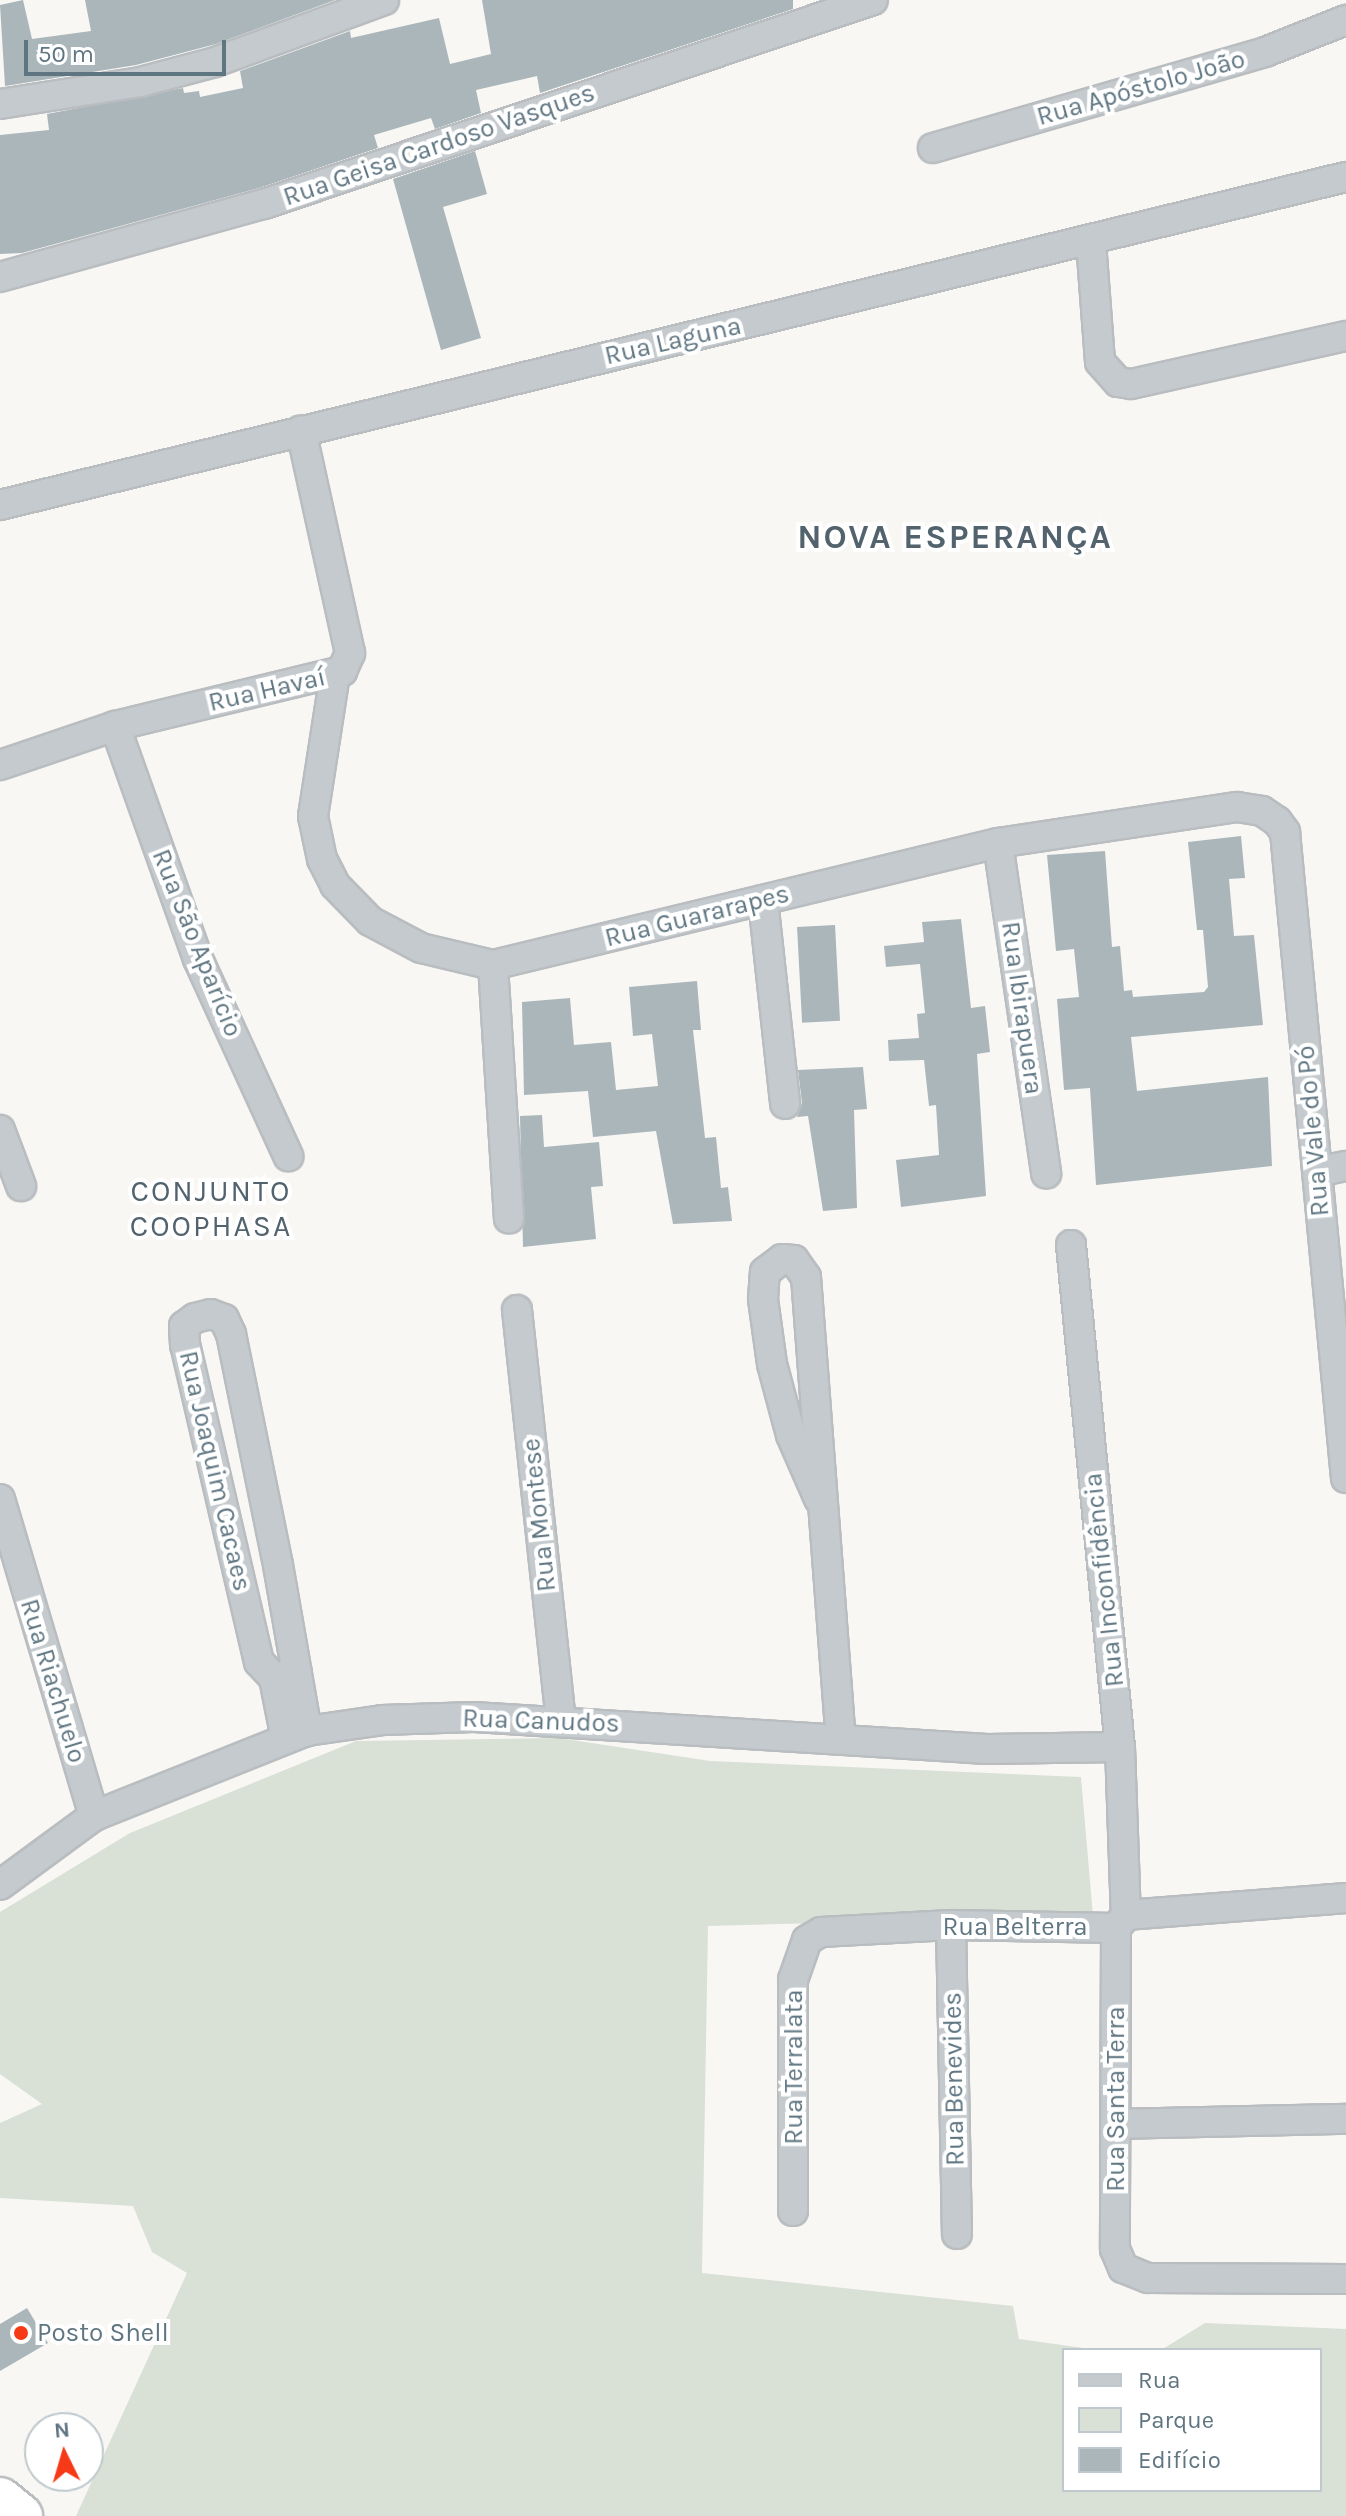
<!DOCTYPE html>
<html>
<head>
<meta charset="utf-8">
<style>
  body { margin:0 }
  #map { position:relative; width:1346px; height:2516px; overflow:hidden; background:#f8f7f4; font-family:Karla,sans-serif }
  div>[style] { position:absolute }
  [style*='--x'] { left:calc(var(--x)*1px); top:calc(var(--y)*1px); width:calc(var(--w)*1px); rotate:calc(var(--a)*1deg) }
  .green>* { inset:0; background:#d9e0d5 }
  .building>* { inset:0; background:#aab6ba; transform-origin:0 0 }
  .roads { filter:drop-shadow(2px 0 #b9bdc0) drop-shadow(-2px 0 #b9bdc0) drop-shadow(0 2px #b9bdc0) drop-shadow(0 -2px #b9bdc0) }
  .street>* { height:28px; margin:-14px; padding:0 14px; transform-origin:14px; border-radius:14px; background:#c4cacd }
  .highway>* { height:44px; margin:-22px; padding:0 22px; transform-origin:22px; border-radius:22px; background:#fff }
  .dots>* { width:22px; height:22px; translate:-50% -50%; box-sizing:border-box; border:4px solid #fff; border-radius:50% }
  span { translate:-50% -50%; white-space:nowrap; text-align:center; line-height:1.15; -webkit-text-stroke:8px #fff; paint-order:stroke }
  .street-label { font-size:26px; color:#5f7682 }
  .poi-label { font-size:26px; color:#5f7682 }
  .left { translate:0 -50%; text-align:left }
  .quarter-label { font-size:30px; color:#52636d; letter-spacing:2px }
  .district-label { font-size:34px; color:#52636d; font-weight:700; letter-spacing:2px }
  .legend { position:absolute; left:1062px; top:2348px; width:260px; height:144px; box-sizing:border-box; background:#fff; border:2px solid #bfc8cd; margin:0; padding:10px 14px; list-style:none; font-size:24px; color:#5f7682 }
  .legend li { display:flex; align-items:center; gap:16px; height:40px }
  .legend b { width:40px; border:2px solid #bfc8cd }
  .north { position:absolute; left:24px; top:2412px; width:80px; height:80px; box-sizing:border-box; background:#fff; border:2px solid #bfc8cd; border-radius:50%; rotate:355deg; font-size:22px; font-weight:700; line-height:32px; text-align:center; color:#5f7682 }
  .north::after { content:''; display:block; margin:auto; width:28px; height:36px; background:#f63916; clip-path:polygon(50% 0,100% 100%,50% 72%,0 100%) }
  .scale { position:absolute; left:24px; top:40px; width:202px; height:36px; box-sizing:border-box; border:4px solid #5f7682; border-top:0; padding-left:10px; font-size:24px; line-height:28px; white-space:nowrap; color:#5f7682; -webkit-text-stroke:6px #fff; paint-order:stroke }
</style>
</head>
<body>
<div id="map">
  <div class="green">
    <div style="clip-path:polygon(559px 1738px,710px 1761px,1081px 1777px,1093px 1916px,708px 1926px,702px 2273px,1013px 2306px,1019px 2339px,1098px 2350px,1064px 2350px,1064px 2490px,1320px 2490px,1320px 2350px,1161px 2350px,1205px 2323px,1346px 2329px,1346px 2516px,76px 2516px,187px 2273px,152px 2252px,133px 2206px,0 2198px,0 2123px,42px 2104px,0 2074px,0 1912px,130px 1833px,356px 1741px)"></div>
  </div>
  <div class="building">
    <div style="clip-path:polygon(23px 0,32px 39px,91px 31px,85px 0,335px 0,216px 44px,136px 65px,5px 86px,0 5px)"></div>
    <div style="clip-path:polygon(482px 0,793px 0,793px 9px,540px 93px,537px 76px,476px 90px,481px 113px,435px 129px,431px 118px,374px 135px,378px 148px,259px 188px,22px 253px,0 254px,0 135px,49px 130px,47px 114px,183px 88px,184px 93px,199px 91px,200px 97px,243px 88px,240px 71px,350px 31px,351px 38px,439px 18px,450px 64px,491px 54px)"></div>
    <div style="clip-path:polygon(475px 151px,487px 194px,443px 207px,481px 338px,441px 350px,393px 179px)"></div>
    <div style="clip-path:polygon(1241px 836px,1245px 878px,1229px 879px,1234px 936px,1254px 935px,1263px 1025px,1131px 1037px,1137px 1091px,1268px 1077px,1272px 1166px,1096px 1185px,1090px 1088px,1064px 1090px,1057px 999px,1079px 997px,1074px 949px,1056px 951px,1047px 855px,1105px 851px,1112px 947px,1120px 946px,1124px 991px,1132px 990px,1133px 997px,1204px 992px,1208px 987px,1203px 930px,1197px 930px,1188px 842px)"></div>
    <div style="clip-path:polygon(961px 919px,971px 1008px,985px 1006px,990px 1052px,977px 1054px,986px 1196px,901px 1207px,896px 1160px,939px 1155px,936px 1105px,929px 1106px,924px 1060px,889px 1061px,888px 1040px,919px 1038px,917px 1014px,925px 1013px,920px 964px,886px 967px,884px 946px,924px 942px,922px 922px)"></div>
    <div style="left:835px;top:925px;width:96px;height:38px;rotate:87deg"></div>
    <div style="clip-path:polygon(697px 981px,701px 1030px,693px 1030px,705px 1138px,716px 1137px,721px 1188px,728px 1187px,732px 1221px,673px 1224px,656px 1131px,593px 1137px,588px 1091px,524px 1095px,522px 1002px,570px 998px,574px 1045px,611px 1042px,616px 1090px,658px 1086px,652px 1034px,633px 1036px,629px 987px)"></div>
    <div style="clip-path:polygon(863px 1067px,867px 1109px,854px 1110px,857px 1208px,823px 1211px,808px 1116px,797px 1117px,802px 1103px,798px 1070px)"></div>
    <div style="clip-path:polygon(542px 1115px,544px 1147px,599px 1142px,603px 1186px,591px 1187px,596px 1239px,523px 1247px,520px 1116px)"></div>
    <div style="clip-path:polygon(27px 2308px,48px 2343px,0 2371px,0 2324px)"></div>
  </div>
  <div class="roads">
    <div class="street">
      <div style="--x:0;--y:104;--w:142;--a:-8.9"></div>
      <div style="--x:140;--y:82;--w:78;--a:-14.9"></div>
      <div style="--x:215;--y:62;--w:180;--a:-20.1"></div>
      <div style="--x:933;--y:148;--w:346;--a:-16.1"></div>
      <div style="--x:1265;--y:52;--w:87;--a:-21.6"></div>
      <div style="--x:1091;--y:242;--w:120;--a:85.7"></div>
      <div style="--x:1100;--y:362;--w:27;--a:48"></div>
      <div style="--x:1118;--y:382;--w:13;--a:9"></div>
      <div style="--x:1131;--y:384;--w:220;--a:-12.6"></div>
      <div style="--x:0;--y:277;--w:274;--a:-15.5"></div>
      <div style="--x:264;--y:204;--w:642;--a:-18.52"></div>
      <div style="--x:0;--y:505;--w:1385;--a:-13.7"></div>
      <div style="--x:335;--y:674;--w:144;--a:98.8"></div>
      <div style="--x:313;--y:816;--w:44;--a:78.2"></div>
      <div style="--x:322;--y:859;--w:29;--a:63"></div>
      <div style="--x:335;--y:885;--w:50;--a:45.8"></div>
      <div style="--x:370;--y:921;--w:58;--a:27.9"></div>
      <div style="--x:421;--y:948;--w:74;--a:13.3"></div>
      <div style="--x:493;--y:965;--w:520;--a:-13.58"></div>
      <div style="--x:998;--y:843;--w:242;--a:-8.6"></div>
      <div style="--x:1237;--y:807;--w:25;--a:9"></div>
      <div style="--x:1262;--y:811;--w:18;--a:34"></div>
      <div style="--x:1277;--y:821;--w:14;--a:54"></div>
      <div style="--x:1285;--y:832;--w:649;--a:84.61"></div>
      <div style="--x:115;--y:726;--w:247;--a:70.4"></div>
      <div style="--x:198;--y:959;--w:217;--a:65.4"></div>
      <div style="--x:0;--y:765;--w:121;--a:-18.7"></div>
      <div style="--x:115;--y:726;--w:234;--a:-13.6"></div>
      <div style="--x:342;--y:671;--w:20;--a:-66"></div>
      <div style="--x:350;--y:653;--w:228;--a:-102.4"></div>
      <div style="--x:998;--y:843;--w:334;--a:81.7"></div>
      <div style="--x:763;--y:900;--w:205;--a:83.8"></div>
      <div style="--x:493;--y:965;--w:254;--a:86.4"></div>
      <div style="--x:0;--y:1130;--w:60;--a:69.4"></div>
      <div style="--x:1317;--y:1172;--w:30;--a:-12"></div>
      <div style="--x:1071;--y:1245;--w:504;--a:84.43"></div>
      <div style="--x:1120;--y:1747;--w:168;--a:88"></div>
      <div style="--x:517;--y:1310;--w:412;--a:83.9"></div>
      <div style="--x:0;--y:1499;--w:331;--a:73.5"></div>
      <div style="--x:819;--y:1499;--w:70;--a:-113.6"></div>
      <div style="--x:791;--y:1435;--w:73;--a:-105"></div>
      <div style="--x:772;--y:1364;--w:66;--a:-97.9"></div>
      <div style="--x:763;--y:1299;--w:27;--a:-86"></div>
      <div style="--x:765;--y:1272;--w:21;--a:-37"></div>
      <div style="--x:782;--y:1259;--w:12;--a:5"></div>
      <div style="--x:794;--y:1260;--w:21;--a:55"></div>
      <div style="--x:806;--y:1277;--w:462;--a:85.7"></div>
      <div style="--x:297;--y:1673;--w:24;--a:168"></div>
      <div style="--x:274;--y:1678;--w:22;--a:-133"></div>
      <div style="--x:259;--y:1662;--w:326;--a:-103.1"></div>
      <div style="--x:185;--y:1345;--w:19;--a:-93"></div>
      <div style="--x:184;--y:1326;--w:14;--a:-36"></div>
      <div style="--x:195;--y:1318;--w:16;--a:-14"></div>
      <div style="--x:211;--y:1314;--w:14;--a:21"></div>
      <div style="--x:224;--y:1319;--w:17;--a:65"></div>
      <div style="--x:231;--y:1334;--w:236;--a:78.5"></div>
      <div style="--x:278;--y:1565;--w:169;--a:80.1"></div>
      <div style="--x:274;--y:1678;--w:62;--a:78.9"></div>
      <div style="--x:0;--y:1885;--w:117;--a:-36.3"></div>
      <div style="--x:94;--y:1816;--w:229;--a:-21.8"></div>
      <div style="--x:307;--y:1731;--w:76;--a:-8.3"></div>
      <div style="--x:382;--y:1720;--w:92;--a:-1.9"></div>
      <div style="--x:474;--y:1717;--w:514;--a:3.57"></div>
      <div style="--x:987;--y:1749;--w:133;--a:-0.9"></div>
      <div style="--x:951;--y:1925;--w:309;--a:88.9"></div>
      <div style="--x:1116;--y:1928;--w:321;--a:90.2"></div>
      <div style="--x:1115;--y:2249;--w:21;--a:67"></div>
      <div style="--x:1123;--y:2268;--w:27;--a:22"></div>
      <div style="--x:1148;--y:2278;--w:198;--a:0.3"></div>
      <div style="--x:1117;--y:2124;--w:229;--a:-1.3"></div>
      <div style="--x:793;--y:2211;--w:231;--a:-90"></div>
      <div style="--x:793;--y:1980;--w:42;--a:-70.7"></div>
      <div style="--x:807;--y:1940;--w:16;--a:-30"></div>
      <div style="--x:821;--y:1932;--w:130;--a:-3.1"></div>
      <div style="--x:951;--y:1925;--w:165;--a:1"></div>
      <div style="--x:1116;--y:1928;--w:16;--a:-52"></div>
      <div style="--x:1126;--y:1915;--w:221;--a:-4.4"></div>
    </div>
    <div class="highway">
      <div style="--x:0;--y:2500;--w:26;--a:39"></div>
    </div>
  </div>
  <div class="dots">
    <div style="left:21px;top:2333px;background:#f63916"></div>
  </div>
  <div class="street-label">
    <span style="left:1141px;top:88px;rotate:-16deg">Rua Apóstolo João</span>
    <span style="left:439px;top:145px;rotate:-19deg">Rua Geisa Cardoso Vasques</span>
    <span style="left:673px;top:341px;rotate:-13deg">Rua Laguna</span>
    <span style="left:267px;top:690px;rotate:-13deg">Rua Havaí</span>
    <span style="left:697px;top:916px;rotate:-14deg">Rua Guararapes</span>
    <span style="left:197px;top:943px;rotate:68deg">Rua São Aparício</span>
    <span style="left:1022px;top:1008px;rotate:82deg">Rua Ibirapuera</span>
    <span style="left:1313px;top:1131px;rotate:-95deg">Rua Vale do Pó</span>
    <span style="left:215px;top:1471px;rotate:77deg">Rua Joaquim Cacaes</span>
    <span style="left:539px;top:1515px;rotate:-96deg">Rua Montese</span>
    <span style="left:1104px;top:1580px;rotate:-96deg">Rua Inconfidência</span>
    <span style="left:53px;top:1681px;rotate:73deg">Rua Riachuelo</span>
    <span style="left:541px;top:1721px;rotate:2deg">Rua Canudos</span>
    <span style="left:1015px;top:1927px">Rua Belterra</span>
    <span style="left:794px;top:2067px;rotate:-90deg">Rua Terralata</span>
    <span style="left:954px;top:2079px;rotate:-91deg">Rua Benevides</span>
    <span style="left:1116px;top:2099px;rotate:-90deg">Rua Santa Terra</span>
  </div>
  <div class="poi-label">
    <span class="left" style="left:37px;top:2333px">Posto Shell</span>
  </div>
  <div class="quarter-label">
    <span style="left:211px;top:1208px">CONJUNTO<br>COOPHASA</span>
  </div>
  <div class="district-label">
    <span style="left:955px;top:538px">NOVA ESPERANÇA</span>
  </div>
  <ul class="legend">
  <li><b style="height:10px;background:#c4cacd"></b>Rua</li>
  <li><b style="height:22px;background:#d9e0d5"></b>Parque</li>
  <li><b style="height:22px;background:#aab6ba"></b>Edifício</li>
  </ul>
  <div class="north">N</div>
  <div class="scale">50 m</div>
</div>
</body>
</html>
